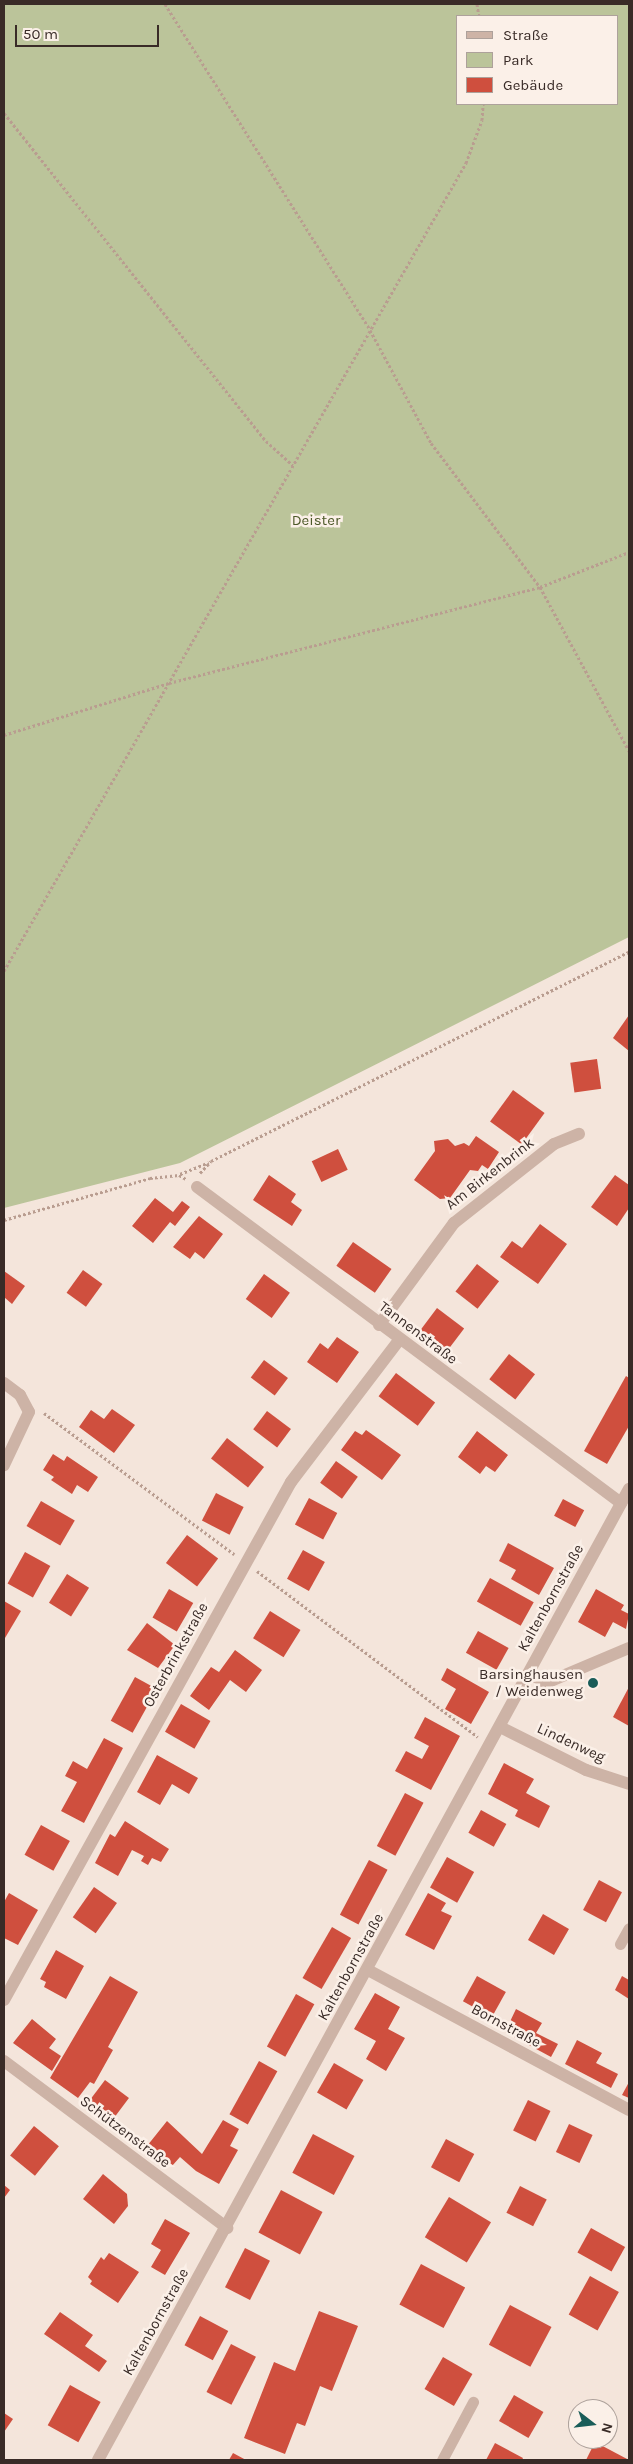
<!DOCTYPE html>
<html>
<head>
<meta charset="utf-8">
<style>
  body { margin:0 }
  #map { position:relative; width:633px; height:2464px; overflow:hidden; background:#f4e5db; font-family:Karla,sans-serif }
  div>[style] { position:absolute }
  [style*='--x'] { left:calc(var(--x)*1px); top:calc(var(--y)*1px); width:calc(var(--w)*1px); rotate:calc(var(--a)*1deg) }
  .green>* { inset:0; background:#bbc49a }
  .building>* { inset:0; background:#cf4f3e; transform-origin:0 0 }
  .path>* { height:3px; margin-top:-1.5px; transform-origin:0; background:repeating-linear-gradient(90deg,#b99d90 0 2.5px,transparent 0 5px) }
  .lane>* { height:11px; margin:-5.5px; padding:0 5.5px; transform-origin:5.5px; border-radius:5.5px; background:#cdb3a6 }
  .street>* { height:12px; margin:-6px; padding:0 6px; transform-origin:6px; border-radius:6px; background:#cdb3a6 }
  .dots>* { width:14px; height:14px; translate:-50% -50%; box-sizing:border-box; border:2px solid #fbf0e8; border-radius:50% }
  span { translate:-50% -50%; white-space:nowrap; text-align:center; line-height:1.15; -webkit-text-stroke:5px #fbf0e8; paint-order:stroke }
  .park-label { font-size:15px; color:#4d5929 }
  .street-label { font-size:15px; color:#392b27 }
  .poi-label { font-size:15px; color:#392b27 }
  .right { translate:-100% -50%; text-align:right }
  .frame { position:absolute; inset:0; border:5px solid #392b27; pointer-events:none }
  .legend { position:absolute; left:456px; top:15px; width:162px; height:90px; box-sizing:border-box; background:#fbf0e8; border:1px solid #ada19b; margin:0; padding:6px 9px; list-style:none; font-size:15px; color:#392b27 }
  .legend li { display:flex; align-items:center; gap:10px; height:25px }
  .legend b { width:25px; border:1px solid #ada19b }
  .north { position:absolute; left:568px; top:2399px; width:50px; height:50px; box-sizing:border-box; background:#fbf0e8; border:1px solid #ada19b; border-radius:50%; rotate:106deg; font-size:14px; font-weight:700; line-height:20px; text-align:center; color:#392b27 }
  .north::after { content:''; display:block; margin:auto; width:18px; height:22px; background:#1a5d59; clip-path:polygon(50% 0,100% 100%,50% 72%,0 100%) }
  .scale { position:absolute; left:15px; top:25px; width:144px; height:22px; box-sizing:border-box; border:2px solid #392b27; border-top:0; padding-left:6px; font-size:15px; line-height:18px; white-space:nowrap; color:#392b27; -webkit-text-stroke:4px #fbf0e8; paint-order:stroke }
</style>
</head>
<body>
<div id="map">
  <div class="green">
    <div style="clip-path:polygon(evenodd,4px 4px,629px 4px,629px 937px,180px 1163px,4px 1208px,4px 4px,457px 16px,617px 16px,617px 104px,457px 104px,457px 16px)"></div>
  </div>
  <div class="building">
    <div style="clip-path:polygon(629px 1015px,629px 1051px,613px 1038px)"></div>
    <div style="left:597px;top:1059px;width:30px;height:27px;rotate:82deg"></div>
    <div style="left:513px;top:1090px;width:39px;height:39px;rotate:36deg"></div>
    <div style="clip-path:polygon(476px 1136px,499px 1152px,488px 1169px,482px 1165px,478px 1171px,470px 1170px,450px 1198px,440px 1199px,414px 1180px,435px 1151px,434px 1141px,448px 1139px,455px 1146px,464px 1143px,469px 1146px)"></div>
    <div style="left:338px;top:1149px;width:23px;height:29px;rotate:65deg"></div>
    <div style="clip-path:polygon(269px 1175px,296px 1194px,291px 1202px,302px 1210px,292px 1226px,253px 1200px)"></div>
    <div style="clip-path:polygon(615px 1175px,629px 1185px,629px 1208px,617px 1226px,591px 1207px)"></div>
    <div style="clip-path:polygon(155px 1198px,173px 1212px,182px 1201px,190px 1207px,175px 1226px,170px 1222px,153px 1243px,132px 1226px)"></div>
    <div style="clip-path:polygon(199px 1216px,223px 1234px,204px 1259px,195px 1252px,190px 1259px,173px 1247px)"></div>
    <div style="clip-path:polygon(540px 1224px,567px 1244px,538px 1284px,500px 1257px,512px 1241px,522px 1248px)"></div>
    <div style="left:353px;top:1242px;width:47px;height:29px;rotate:35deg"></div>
    <div style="left:477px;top:1264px;width:28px;height:35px;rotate:38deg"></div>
    <div style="left:83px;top:1270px;width:24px;height:28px;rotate:36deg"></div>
    <div style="clip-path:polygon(4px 1271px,25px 1286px,12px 1304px,4px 1297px)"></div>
    <div style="left:264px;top:1274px;width:32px;height:31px;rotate:36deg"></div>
    <div style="left:437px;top:1308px;width:34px;height:29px;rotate:37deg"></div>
    <div style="clip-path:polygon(337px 1337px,359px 1352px,337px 1383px,307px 1362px,320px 1343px,328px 1349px)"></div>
    <div style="left:509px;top:1354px;width:33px;height:32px;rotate:38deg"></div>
    <div style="left:264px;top:1360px;width:30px;height:22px;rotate:37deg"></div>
    <div style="left:396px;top:1373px;width:49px;height:29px;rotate:37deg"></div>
    <div style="clip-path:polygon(626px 1376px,629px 1378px,629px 1426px,607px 1464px,584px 1451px)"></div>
    <div style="clip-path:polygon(112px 1409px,135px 1425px,114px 1453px,79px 1427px,91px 1410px,104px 1419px)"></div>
    <div style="left:267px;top:1411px;width:30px;height:23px;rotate:37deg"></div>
    <div style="clip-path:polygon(366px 1430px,401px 1455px,382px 1480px,341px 1450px,355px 1431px,362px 1435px)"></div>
    <div style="clip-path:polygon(477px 1431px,508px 1455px,495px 1472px,486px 1466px,480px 1474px,458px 1457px)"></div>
    <div style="left:227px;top:1438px;width:47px;height:26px;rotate:38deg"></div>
    <div style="clip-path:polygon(53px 1454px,64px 1461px,67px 1456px,98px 1477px,88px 1492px,77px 1485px,72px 1494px,51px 1480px,54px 1477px,43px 1470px)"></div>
    <div style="left:336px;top:1461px;width:27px;height:27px;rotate:36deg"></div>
    <div style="left:216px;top:1493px;width:31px;height:31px;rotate:27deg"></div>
    <div style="left:309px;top:1498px;width:32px;height:30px;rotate:28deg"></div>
    <div style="left:563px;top:1499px;width:24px;height:19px;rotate:28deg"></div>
    <div style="left:41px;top:1501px;width:39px;height:29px;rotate:30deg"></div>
    <div style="left:187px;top:1535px;width:39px;height:35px;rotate:37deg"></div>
    <div style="clip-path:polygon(508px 1543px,554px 1568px,539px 1595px,511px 1579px,516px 1570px,499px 1561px)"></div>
    <div style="left:303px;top:1550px;width:25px;height:33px;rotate:29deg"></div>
    <div style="left:25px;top:1552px;width:29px;height:36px;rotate:29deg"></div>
    <div style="left:67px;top:1574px;width:26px;height:34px;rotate:32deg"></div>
    <div style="left:490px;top:1578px;width:50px;height:27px;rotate:29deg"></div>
    <div style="left:169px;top:1589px;width:28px;height:33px;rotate:30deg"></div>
    <div style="clip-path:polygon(596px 1589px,624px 1605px,621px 1610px,629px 1614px,626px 1629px,613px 1622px,605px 1637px,578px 1622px)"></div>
    <div style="clip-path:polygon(4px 1601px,21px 1611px,5px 1638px,4px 1637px)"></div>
    <div style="left:270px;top:1611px;width:36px;height:32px;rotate:32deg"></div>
    <div style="clip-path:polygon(147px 1623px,175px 1645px,158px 1668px,127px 1650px)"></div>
    <div style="left:478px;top:1631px;width:35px;height:25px;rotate:29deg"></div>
    <div style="clip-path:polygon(235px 1650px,262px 1670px,246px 1692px,230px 1680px,209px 1710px,190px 1696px,211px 1667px,219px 1672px)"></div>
    <div style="clip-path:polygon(447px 1668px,489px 1692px,471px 1724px,445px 1709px,456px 1689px,441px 1680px)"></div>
    <div style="left:135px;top:1677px;width:25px;height:50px;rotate:29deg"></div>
    <div style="clip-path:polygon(629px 1687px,629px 1726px,613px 1717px)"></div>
    <div style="left:181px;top:1704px;width:34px;height:32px;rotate:30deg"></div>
    <div style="clip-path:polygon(425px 1717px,460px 1736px,431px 1790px,395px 1771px,406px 1751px,422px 1759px,429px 1746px,414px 1738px)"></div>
    <div style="clip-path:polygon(104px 1738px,123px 1748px,84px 1823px,61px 1811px,77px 1782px,65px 1776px,73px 1761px,87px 1769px)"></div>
    <div style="clip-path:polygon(157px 1755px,198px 1778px,189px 1794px,172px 1784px,160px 1805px,137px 1792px)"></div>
    <div style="clip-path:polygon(504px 1763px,534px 1779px,526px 1793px,550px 1806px,539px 1828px,515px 1816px,518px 1810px,488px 1794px)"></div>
    <div style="left:405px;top:1793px;width:21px;height:60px;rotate:28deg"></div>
    <div style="left:481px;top:1810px;width:29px;height:26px;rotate:29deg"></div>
    <div style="clip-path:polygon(125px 1821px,169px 1849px,161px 1862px,152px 1858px,148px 1865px,141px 1861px,144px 1856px,132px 1850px,118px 1876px,95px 1863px,110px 1834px,115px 1837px)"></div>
    <div style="left:41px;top:1825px;width:33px;height:34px;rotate:29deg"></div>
    <div style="left:447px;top:1857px;width:31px;height:35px;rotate:29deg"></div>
    <div style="left:369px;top:1860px;width:21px;height:62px;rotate:28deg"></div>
    <div style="left:599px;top:1880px;width:26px;height:34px;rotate:28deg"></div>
    <div style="left:94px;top:1887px;width:28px;height:37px;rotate:35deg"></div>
    <div style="clip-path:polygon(9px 1893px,38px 1910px,18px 1945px,4px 1938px,4px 1902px)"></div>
    <div style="clip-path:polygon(428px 1893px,446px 1903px,441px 1911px,452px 1916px,434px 1950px,405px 1935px)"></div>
    <div style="left:543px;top:1914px;width:30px;height:30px;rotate:30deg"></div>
    <div style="left:332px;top:1927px;width:22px;height:59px;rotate:30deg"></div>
    <div style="clip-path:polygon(56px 1950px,84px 1966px,66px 1999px,44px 1987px,46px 1982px,40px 1979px)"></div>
    <div style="clip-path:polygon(110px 1976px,138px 1992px,108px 2047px,113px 2050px,94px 2084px,90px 2082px,78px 2098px,50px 2078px)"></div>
    <div style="left:477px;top:1976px;width:33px;height:29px;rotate:29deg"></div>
    <div style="clip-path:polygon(622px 1976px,629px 1980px,629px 1999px,615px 1990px)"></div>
    <div style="clip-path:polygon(375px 1993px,400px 2007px,388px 2029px,405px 2038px,386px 2071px,366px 2059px,376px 2041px,354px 2029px)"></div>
    <div style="left:296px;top:1994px;width:21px;height:60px;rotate:29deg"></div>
    <div style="clip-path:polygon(516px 2009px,542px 2023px,536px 2033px,558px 2044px,551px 2057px,505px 2032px)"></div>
    <div style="clip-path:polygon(32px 2019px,56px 2039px,49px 2048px,61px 2056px,52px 2071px,13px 2043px)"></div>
    <div style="clip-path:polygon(577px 2040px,602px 2053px,596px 2063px,618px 2074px,611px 2088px,565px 2064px)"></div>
    <div style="left:259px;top:2061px;width:21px;height:61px;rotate:29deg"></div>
    <div style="left:334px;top:2063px;width:34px;height:34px;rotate:30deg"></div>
    <div style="left:105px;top:2080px;width:30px;height:30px;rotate:37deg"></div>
    <div style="clip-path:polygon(629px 2082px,629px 2098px,622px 2095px)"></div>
    <div style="left:528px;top:2100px;width:25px;height:34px;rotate:26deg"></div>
    <div style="clip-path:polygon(223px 2120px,239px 2129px,230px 2146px,238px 2150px,219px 2184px,196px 2171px,180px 2157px,172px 2166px,147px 2146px,167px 2121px,202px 2154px)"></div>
    <div style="left:569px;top:2124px;width:26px;height:31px;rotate:25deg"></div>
    <div style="left:34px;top:2126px;width:32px;height:38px;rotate:39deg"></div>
    <div style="left:313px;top:2134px;width:47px;height:44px;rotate:28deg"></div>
    <div style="left:446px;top:2139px;width:32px;height:32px;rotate:28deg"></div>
    <div style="clip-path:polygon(103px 2174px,127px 2194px,128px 2206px,114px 2224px,83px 2199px)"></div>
    <div style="clip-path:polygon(4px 2185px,10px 2190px,4px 2198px)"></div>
    <div style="left:520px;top:2186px;width:30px;height:30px;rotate:27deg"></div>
    <div style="left:281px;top:2190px;width:47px;height:48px;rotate:28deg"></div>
    <div style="left:449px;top:2197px;width:49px;height:47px;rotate:31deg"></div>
    <div style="clip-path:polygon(165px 2219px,190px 2233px,165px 2275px,151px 2267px,161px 2250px,151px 2244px)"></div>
    <div style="left:591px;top:2228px;width:39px;height:28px;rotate:29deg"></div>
    <div style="left:245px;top:2248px;width:28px;height:44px;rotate:27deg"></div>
    <div style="clip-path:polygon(109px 2253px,139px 2272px,118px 2303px,90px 2284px,92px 2281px,88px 2277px,101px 2257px,104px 2260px)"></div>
    <div style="left:421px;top:2264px;width:50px;height:46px;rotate:28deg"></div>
    <div style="left:590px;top:2276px;width:33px;height:44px;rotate:29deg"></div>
    <div style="left:510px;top:2305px;width:47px;height:45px;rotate:28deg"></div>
    <div style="clip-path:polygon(319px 2311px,358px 2326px,332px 2391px,320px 2386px,305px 2426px,297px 2423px,285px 2454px,244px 2438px,274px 2362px,295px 2371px)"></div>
    <div style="clip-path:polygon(60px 2312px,93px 2335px,85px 2346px,107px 2361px,99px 2372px,44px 2334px)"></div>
    <div style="left:200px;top:2316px;width:32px;height:33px;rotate:28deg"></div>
    <div style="left:231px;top:2344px;width:28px;height:54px;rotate:27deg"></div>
    <div style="left:443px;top:2357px;width:34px;height:37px;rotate:30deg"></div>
    <div style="left:70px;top:2385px;width:35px;height:46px;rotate:29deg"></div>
    <div style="left:514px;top:2395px;width:34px;height:30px;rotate:30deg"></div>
    <div style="clip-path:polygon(4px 2413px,13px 2419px,4px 2432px)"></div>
    <div style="clip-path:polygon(595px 2442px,629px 2460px,586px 2460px)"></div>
    <div style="clip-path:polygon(495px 2443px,523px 2458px,522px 2460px,486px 2460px)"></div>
    <div style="clip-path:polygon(233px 2453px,246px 2460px,229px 2460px)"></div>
  </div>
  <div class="path">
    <div style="--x:165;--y:4;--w:385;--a:57.8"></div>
    <div style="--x:370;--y:330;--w:128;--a:61.6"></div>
    <div style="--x:431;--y:443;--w:181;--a:52.9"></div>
    <div style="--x:540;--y:587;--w:187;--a:61.5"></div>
    <div style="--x:477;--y:4;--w:12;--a:81"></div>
    <div style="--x:4;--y:113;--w:420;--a:51.4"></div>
    <div style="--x:266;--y:441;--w:36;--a:42"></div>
    <div style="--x:4;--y:735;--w:173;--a:-17.5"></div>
    <div style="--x:169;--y:683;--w:383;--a:-14.5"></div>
    <div style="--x:540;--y:587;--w:96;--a:-21.5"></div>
    <div style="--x:4;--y:971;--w:931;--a:-60.24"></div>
    <div style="--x:466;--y:163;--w:46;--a:-69.6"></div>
    <div style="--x:482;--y:120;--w:16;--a:-86"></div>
    <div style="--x:200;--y:1173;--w:16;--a:-47"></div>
    <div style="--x:211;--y:1161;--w:467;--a:-26.6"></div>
    <div style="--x:180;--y:1174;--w:31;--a:-22"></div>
    <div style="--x:4;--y:1220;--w:152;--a:-16"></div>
    <div style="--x:150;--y:1178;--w:29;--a:-6"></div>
    <div style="--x:179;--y:1175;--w:8;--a:30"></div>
    <div style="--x:44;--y:1413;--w:237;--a:36.6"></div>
    <div style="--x:257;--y:1571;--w:276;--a:36.9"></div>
  </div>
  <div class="lane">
    <div style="--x:620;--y:1944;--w:18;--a:-61"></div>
    <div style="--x:442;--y:2460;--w:66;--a:-61.9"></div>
  </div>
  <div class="street">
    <div style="--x:197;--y:1187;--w:529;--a:36.7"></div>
    <div style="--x:379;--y:1325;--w:127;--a:-53.7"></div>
    <div style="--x:454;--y:1223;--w:127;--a:-38.3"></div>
    <div style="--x:554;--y:1144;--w:27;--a:-22"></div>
    <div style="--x:4;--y:1383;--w:20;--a:37"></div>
    <div style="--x:20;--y:1395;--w:19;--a:62"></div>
    <div style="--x:29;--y:1412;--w:59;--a:115.3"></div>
    <div style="--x:529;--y:1673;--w:20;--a:30"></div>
    <div style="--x:546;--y:1683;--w:90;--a:-22.9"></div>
    <div style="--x:500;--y:1727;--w:96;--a:26.6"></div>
    <div style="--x:586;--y:1770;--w:45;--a:18"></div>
    <div style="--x:368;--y:1970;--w:296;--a:28.2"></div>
    <div style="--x:4;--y:2000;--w:592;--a:-61.01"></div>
    <div style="--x:291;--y:1482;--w:178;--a:-52.7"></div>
    <div style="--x:4;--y:2061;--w:279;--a:36.8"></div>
    <div style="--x:98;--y:2460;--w:1107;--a:-61.33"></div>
  </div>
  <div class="dots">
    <div style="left:593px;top:1683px;background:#1a5d59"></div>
  </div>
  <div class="park-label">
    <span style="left:316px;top:521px">Deister</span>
  </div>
  <div class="street-label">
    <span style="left:490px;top:1174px;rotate:-38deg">Am Birkenbrink</span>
    <span style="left:418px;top:1333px;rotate:37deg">Tannenstraße</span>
    <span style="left:551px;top:1598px;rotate:-61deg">Kaltenbornstraße</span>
    <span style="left:176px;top:1655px;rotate:-61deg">Osterbrinkstraße</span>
    <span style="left:571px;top:1743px;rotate:25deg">Lindenweg</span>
    <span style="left:351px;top:1967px;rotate:-61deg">Kaltenbornstraße</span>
    <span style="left:506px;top:2026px;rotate:28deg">Bornstraße</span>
    <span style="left:125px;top:2132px;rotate:37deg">Schützenstraße</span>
    <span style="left:156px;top:2322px;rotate:-61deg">Kaltenbornstraße</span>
  </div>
  <div class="poi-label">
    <span class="right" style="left:583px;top:1683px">Barsinghausen<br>/ Weidenweg</span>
  </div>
  <div class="frame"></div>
  <ul class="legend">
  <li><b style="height:6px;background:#cdb3a6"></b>Straße</li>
  <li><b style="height:14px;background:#bbc49a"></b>Park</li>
  <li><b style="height:14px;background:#cf4f3e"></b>Gebäude</li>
  </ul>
  <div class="north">N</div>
  <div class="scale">50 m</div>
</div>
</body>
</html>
